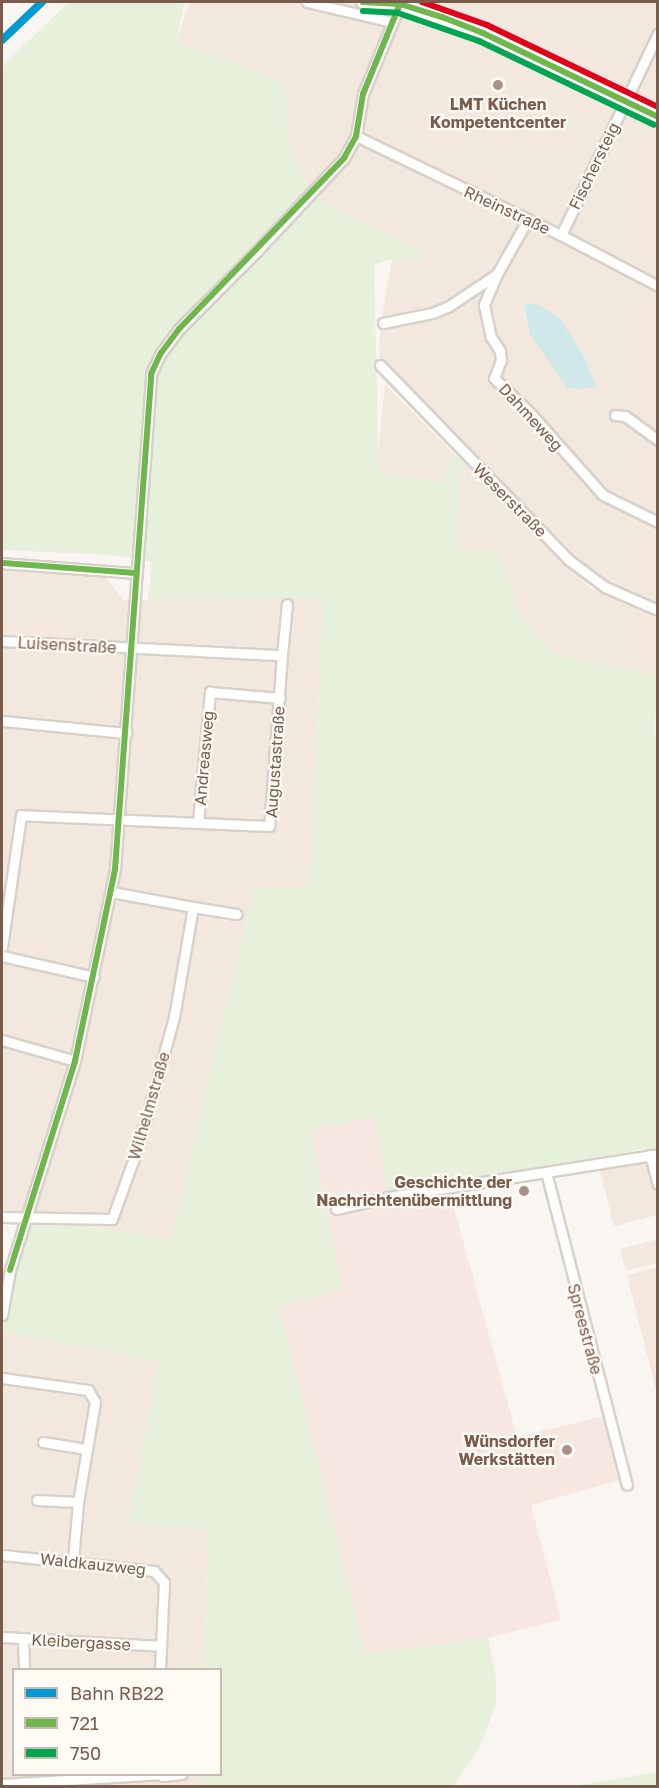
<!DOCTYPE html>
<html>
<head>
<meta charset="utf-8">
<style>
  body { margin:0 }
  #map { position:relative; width:659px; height:1788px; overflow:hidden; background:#f9f5f0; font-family:"Golos Text",sans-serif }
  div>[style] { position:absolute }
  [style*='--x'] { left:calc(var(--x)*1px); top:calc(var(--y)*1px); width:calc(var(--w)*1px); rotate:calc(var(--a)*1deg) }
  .residential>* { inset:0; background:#f2e8de }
  .commercial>* { inset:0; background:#f6e8e1 }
  .green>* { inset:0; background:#e7f0db }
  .water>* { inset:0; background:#d0e8ea }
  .roads { filter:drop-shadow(2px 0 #d7d1cb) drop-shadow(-2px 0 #d7d1cb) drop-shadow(0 2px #d7d1cb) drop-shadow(0 -2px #d7d1cb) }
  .minor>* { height:9px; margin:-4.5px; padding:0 4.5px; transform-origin:4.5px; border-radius:4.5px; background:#fefefd }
  .secondary>* { height:12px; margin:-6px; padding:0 6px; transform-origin:6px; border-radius:6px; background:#fefefd }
  .bus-1>* { height:6px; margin:-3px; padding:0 3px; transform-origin:3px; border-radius:3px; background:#6fb64c }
  .bus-2>* { height:6px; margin:-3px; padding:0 3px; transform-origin:3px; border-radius:3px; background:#00a651 }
  .bus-3>* { height:6px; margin:-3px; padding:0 3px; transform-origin:3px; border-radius:3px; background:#e2001a }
  .rail-1>* { height:8px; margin:-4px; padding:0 4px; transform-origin:4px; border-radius:4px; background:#009bd5 }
  .dots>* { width:16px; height:16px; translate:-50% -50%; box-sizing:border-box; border:3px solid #fffaf3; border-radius:50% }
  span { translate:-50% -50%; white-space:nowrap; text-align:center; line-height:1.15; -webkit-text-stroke:4.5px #fffaf3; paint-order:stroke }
  .poi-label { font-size:16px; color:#7a5c4d; font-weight:700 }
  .right { translate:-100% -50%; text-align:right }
  .street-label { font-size:16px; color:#7a5c4d }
  .frame { position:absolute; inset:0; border:3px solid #7a5c4d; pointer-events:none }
  .legend { position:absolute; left:12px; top:1668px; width:210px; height:108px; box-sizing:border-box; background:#fffaf3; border:2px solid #cabbb1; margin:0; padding:8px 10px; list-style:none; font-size:18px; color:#7a5c4d }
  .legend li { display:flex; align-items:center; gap:12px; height:30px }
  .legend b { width:30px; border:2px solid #cabbb1 }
</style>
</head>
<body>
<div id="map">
  <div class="residential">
    <div style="clip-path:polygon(evenodd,190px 2px,657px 2px,657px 603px,597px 577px,379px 358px,380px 326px,392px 259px,424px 258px,422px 251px,329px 207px,306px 183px,288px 144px,286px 96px,176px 41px,190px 2px,530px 303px,560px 318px,583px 355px,525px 319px,524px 305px,530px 303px)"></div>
    <div style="clip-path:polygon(385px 384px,452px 452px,445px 483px,379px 472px,378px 453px)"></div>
    <div style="clip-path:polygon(467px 466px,590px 588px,657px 618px,657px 675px,555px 654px,520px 614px,497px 552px,459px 552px,459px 483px,462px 471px)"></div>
    <div style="clip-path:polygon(2px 570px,105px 576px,123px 600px,323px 598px,310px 886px,255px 886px,171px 1239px,26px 1217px,2px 1217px)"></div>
    <div style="clip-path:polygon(648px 1163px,657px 1199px,657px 1215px,614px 1226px,600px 1171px)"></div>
    <div style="clip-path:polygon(657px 1239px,657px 1263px,626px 1271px,620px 1249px)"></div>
    <div style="clip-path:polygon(657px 1267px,658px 1267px,657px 1394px,627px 1275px)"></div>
    <div style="clip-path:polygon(2px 1332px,160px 1360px,129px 1523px,208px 1529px,204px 1669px,14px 1670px,14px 1774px,202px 1775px,201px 1786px,2px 1786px)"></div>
  </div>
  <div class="commercial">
    <div style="clip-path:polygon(375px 1117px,448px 1186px,517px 1437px,604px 1416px,620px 1480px,531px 1505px,561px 1620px,488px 1638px,365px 1654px,279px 1306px,342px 1289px,310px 1130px)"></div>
  </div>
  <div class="green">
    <div style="clip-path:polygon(69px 2px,182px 2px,184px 6px,176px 41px,285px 82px,288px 144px,306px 183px,329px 207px,422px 251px,425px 258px,392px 259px,374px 265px,379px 471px,445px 483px,452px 452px,467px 466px,462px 471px,459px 483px,460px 551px,497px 551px,520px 614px,555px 654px,657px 675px,655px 733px,658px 734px,657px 1147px,599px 1157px,600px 1171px,554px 1178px,492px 1178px,388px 1197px,375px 1117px,310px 1130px,342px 1289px,279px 1306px,365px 1654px,488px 1638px,496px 1678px,496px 1704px,480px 1746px,453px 1786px,201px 1786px,202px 1775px,220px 1774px,220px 1670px,204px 1669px,208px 1529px,129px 1524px,159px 1361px,2px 1332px,2px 1272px,12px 1274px,26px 1217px,171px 1239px,255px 886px,310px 886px,323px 599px,148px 600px,152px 562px,113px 555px,2px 550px,2px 66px)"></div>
    <div style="clip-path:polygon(657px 1772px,657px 1786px,569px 1786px,574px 1786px)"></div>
  </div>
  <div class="water">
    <div style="clip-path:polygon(530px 303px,537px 304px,560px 318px,583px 355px,596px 386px,579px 389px,567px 387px,530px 335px,524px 305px)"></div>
  </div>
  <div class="roads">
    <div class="minor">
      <div style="--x:307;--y:2;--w:87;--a:13.2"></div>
      <div style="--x:356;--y:136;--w:228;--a:25.8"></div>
      <div style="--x:561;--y:235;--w:110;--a:27.7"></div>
      <div style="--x:561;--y:235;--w:224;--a:-64.3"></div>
      <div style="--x:497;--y:274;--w:34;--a:113"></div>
      <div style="--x:484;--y:305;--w:33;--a:78"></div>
      <div style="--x:491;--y:337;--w:17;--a:57"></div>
      <div style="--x:500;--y:351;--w:9;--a:84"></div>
      <div style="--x:501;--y:360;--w:19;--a:111"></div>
      <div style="--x:494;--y:378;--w:53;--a:44.2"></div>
      <div style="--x:532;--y:415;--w:107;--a:48.4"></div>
      <div style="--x:603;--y:495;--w:61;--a:26.1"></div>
      <div style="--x:383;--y:323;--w:50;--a:-11.5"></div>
      <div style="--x:432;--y:313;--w:18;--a:-22"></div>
      <div style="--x:449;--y:306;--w:58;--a:-33.7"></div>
      <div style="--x:497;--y:274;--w:63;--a:-60.6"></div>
      <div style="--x:380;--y:365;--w:272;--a:45.9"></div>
      <div style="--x:569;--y:560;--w:45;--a:36.9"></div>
      <div style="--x:605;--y:587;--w:58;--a:23.5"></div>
      <div style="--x:615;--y:415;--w:10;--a:6"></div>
      <div style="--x:625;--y:416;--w:41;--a:36"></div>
      <div style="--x:2;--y:563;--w:134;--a:4.3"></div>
      <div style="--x:2;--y:641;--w:280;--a:2.9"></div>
      <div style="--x:282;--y:655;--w:171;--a:94.3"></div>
      <div style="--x:269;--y:826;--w:248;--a:-177.5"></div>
      <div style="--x:21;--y:815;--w:133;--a:98.2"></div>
      <div style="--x:282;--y:655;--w:51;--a:-84.4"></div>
      <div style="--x:2;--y:721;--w:125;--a:5.5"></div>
      <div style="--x:198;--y:823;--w:132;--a:-84.8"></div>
      <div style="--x:210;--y:692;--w:70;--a:4.9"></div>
      <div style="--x:193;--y:907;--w:44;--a:9.2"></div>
      <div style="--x:2;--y:956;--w:94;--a:12.9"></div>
      <div style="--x:2;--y:1040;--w:76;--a:16"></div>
      <div style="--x:650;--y:1155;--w:30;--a:75"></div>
      <div style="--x:546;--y:1172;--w:323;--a:75.5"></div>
      <div style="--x:336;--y:1209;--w:53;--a:-13"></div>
      <div style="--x:388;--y:1197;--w:273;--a:-9"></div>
      <div style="--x:2;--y:1217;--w:110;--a:1"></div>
      <div style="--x:112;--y:1219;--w:80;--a:-70.2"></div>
      <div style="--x:139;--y:1144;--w:132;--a:-74.6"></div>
      <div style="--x:174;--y:1017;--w:112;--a:-80.2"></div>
      <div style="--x:193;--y:907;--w:83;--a:-169.6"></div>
      <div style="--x:2;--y:1315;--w:46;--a:-79.9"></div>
      <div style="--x:10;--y:1270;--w:219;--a:-72.7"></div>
      <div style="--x:75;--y:1061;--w:196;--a:-78.2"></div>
      <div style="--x:115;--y:869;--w:496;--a:-85.8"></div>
      <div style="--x:151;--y:374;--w:23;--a:-65"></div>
      <div style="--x:161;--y:353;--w:30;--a:-53"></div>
      <div style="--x:179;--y:329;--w:109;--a:-45"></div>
      <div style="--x:256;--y:252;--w:129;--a:-46.9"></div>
      <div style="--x:344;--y:158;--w:25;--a:-61"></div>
      <div style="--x:356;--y:136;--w:43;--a:-80.5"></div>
      <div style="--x:363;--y:94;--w:100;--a:-67.6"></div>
      <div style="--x:2;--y:1378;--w:87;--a:7.9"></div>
      <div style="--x:88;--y:1390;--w:14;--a:60"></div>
      <div style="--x:95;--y:1402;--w:101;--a:99.6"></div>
      <div style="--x:78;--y:1502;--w:58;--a:94.9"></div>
      <div style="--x:43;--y:1442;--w:44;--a:9.2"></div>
      <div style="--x:37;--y:1500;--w:41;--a:2.8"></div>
      <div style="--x:2;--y:1555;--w:153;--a:6"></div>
      <div style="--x:154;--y:1571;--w:15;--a:48"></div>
      <div style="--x:164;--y:1582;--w:88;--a:92.6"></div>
      <div style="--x:2;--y:1637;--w:159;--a:3.2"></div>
      <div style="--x:23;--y:1638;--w:32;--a:88"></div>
      <div style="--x:162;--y:1776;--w:20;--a:-6"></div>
      <div style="--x:2;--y:1784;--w:160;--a:-3.6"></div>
    </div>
    <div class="secondary">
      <div style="--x:363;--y:2;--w:37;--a:3"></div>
      <div style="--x:394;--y:2;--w:94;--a:19.2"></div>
      <div style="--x:483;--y:33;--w:194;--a:25.6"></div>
    </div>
  </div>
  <div class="bus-1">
    <div style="--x:363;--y:2;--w:37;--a:3"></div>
    <div style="--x:400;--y:4;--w:44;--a:17.2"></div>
    <div style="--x:442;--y:17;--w:44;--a:21.3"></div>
    <div style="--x:483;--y:33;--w:194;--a:25.6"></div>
    <div style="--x:2;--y:563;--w:134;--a:4.3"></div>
    <div style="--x:10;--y:1270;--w:219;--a:-72.7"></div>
    <div style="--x:75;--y:1061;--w:196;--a:-78.2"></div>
    <div style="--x:115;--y:869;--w:496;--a:-85.8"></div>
    <div style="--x:151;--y:374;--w:23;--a:-65"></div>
    <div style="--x:161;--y:353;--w:30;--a:-53"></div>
    <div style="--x:179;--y:329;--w:238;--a:-46"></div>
    <div style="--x:344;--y:158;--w:25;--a:-61"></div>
    <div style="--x:356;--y:136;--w:43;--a:-80.5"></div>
    <div style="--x:363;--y:94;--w:97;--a:-67.7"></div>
  </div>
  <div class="bus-2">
    <div style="--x:363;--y:11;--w:35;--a:3"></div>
    <div style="--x:398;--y:13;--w:86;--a:19.1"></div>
    <div style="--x:479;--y:41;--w:194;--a:25.6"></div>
  </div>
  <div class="bus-3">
    <div style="--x:422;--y:2;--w:69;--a:19.5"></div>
    <div style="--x:487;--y:25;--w:190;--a:25.6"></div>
  </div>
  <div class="rail-1">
    <div style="--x:2;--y:40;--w:55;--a:-43.5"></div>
  </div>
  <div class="dots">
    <div style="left:498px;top:85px;background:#a69286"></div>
    <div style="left:524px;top:1191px;background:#a69286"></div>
    <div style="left:567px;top:1450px;background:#a69286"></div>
  </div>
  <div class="poi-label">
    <span style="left:498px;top:113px">LMT Küchen<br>Kompetentcenter</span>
    <span class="right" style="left:512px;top:1191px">Geschichte der<br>Nachrichtenübermittlung</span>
    <span class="right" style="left:555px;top:1450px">Wünsdorfer<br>Werkstätten</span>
  </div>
  <div class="street-label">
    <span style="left:594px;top:166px;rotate:-64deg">Fischersteig</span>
    <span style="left:507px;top:210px;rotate:25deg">Rheinstraße</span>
    <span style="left:531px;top:417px;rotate:47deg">Dahmeweg</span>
    <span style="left:510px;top:500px;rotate:45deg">Weserstraße</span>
    <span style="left:67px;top:645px;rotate:3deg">Luisenstraße</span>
    <span style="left:204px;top:758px;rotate:-85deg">Andreasweg</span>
    <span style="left:275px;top:762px;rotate:-86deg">Augustastraße</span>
    <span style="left:149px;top:1106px;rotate:-74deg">Wilhelmstraße</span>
    <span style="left:585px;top:1329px;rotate:75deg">Spreestraße</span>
    <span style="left:93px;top:1564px;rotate:6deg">Waldkauzweg</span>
    <span style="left:81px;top:1642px;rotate:3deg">Kleibergasse</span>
  </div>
  <div class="frame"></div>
  <ul class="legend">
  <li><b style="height:8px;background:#009bd5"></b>Bahn RB22</li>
  <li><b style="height:8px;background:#6fb64c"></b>721</li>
  <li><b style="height:8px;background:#00a651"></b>750</li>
  </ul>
</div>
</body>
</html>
